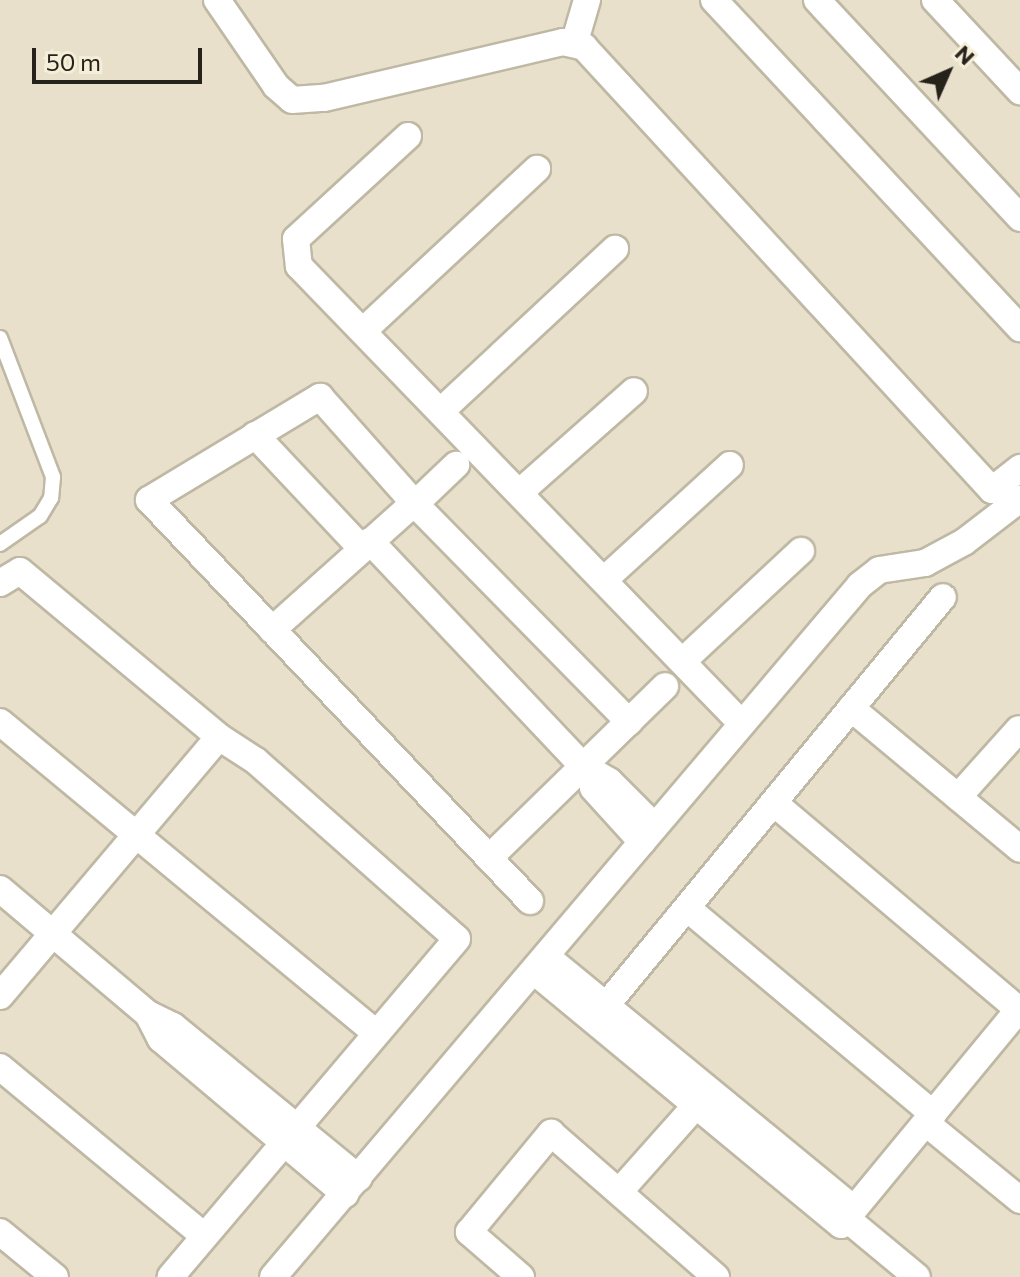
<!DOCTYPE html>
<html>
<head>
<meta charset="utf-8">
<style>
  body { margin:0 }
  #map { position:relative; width:1020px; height:1277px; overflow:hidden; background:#e8e0cb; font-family:Commissioner,sans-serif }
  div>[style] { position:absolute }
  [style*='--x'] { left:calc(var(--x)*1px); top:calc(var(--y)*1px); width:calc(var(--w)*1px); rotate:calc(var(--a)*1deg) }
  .roads { filter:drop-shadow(2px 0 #bfb8a4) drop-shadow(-2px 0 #bfb8a4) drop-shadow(0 2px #bfb8a4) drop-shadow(0 -2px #bfb8a4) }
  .service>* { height:14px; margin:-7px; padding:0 7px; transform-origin:7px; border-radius:7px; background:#fff }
  .minor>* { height:26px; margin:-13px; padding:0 13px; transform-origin:13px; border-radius:13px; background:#fff }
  span { translate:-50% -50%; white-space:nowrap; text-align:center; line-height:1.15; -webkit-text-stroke:6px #f5eed8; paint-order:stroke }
  .north { position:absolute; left:908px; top:32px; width:80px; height:80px; -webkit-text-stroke:6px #f5eed8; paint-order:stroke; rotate:45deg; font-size:22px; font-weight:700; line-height:32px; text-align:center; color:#25221a }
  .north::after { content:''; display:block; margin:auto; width:28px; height:36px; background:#25221a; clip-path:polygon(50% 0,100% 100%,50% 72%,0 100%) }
  .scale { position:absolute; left:32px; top:48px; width:170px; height:36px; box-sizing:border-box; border:4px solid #25221a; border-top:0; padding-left:10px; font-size:24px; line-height:28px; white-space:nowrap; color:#25221a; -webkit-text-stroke:6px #f5eed8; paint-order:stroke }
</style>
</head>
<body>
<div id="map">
  <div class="roads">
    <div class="service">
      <div style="--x:0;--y:338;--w:149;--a:69.1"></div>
      <div style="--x:53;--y:477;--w:21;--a:95"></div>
      <div style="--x:51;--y:498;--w:21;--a:121"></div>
      <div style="--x:40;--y:516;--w:49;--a:145"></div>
    </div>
    <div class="minor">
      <div style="--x:217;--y:0;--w:104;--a:55.5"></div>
      <div style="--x:276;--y:86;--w:21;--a:41"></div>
      <div style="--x:292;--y:100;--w:32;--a:-4"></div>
      <div style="--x:324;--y:98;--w:245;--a:-13.2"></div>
      <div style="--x:563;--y:42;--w:22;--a:13"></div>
      <div style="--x:584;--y:47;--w:602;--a:47.36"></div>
      <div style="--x:992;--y:490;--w:36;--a:-38"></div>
      <div style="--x:714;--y:0;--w:449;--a:47"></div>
      <div style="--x:817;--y:0;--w:298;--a:47"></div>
      <div style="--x:935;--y:0;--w:125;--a:47"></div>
      <div style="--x:575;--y:41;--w:43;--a:-73.7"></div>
      <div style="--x:408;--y:136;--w:152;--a:137.4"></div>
      <div style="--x:296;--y:239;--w:27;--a:84"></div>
      <div style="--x:299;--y:266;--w:637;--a:45.95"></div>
      <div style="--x:363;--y:331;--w:238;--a:-43"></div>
      <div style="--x:441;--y:411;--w:238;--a:-43"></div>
      <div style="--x:255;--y:435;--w:156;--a:46.8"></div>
      <div style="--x:520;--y:492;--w:152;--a:-41.5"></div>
      <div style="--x:415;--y:504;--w:57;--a:-43.6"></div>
      <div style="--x:370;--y:541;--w:310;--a:46.6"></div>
      <div style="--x:583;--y:766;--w:30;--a:30"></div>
      <div style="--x:609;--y:781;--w:64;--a:45"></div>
      <div style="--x:605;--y:579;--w:169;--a:-42.4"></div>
      <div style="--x:0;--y:583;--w:23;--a:-31"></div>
      <div style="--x:20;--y:571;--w:259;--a:39.8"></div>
      <div style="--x:219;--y:737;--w:44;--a:33"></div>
      <div style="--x:256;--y:761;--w:268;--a:41.5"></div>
      <div style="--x:457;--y:939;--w:443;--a:130.3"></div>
      <div style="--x:272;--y:630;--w:191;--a:-41.8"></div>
      <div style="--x:684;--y:660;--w:160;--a:-43"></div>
      <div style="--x:851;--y:708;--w:220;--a:39.8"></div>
      <div style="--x:0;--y:722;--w:488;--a:39.6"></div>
      <div style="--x:593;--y:788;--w:73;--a:47.8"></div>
      <div style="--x:958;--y:797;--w:91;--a:-48.1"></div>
      <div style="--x:774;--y:803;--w:321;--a:40.2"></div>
      <div style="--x:489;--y:858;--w:246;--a:-44.3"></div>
      <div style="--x:0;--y:889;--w:194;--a:40.2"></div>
      <div style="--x:148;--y:1014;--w:28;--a:26"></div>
      <div style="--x:173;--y:1026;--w:240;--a:39.3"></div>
      <div style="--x:530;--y:901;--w:553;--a:-133.53"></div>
      <div style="--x:149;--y:500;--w:200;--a:-31.1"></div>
      <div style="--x:320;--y:397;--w:142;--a:48.4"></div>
      <div style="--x:414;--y:503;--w:307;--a:45.5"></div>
      <div style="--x:687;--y:908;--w:321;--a:39.9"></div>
      <div style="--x:547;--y:957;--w:397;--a:39.4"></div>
      <div style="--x:535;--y:972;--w:397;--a:39.6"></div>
      <div style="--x:841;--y:1225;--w:281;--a:-50.5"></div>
      <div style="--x:0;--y:996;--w:339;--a:-49.8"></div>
      <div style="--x:148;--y:1014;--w:28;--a:63"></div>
      <div style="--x:161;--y:1039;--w:241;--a:40.1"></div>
      <div style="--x:594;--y:1020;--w:548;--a:-50.48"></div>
      <div style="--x:0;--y:1067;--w:265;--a:39.6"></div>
      <div style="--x:926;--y:1123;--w:122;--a:39.3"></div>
      <div style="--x:619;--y:1192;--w:132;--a:-48.4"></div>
      <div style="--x:846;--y:1218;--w:92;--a:39.7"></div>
      <div style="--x:0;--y:1232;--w:71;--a:39.3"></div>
      <div style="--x:273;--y:1277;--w:907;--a:-49.69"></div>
      <div style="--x:860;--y:585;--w:24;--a:-38"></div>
      <div style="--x:879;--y:570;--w:47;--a:-8.7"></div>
      <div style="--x:925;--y:563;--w:44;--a:-28.3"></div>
      <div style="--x:964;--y:542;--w:71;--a:-37.5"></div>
      <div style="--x:521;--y:1277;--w:69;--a:-139.1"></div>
      <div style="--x:469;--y:1232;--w:129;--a:-50.4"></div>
      <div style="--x:551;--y:1133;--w:219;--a:41.1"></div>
    </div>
  </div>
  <div class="north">N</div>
  <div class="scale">50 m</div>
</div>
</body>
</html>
